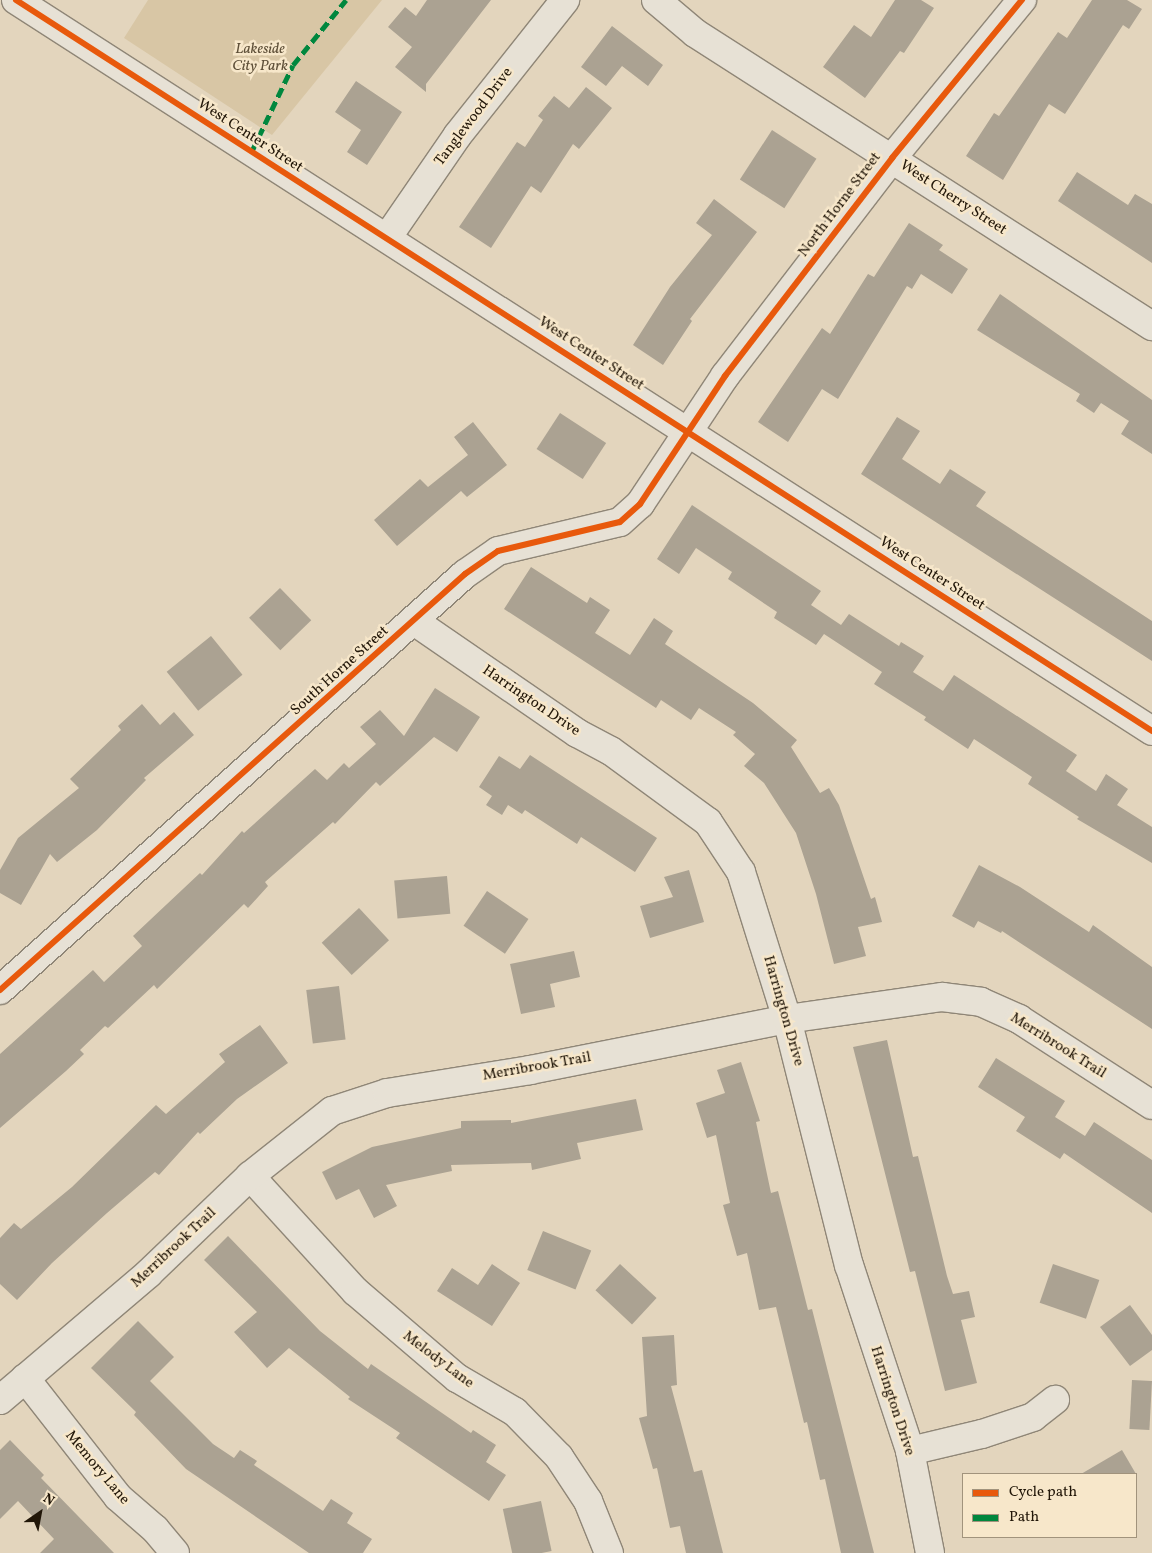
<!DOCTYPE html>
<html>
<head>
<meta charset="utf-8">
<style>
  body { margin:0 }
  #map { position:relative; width:1152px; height:1553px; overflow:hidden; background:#e3d5bd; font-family:Vollkorn,serif }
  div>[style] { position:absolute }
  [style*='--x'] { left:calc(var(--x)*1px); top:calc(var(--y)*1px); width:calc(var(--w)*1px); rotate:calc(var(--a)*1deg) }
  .green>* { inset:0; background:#d8c6a5 }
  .building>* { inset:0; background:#aba292; transform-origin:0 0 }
  .roads { filter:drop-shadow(1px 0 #8f8677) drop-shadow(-1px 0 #8f8677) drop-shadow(0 1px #8f8677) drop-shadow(0 -1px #8f8677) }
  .minor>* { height:28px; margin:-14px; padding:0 14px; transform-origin:14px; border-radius:14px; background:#e7e1d5 }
  .quiet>* { height:5px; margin-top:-2.5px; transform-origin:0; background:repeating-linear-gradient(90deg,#00873e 0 10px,transparent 0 15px) }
  .cycleway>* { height:6px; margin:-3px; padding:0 3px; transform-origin:3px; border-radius:3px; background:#e8590c }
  span { translate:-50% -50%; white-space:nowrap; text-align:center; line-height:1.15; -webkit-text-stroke:5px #f7e7ca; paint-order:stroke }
  .park-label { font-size:15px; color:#5e4f38; font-style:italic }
  .street-label { font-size:15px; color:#211608 }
  .legend { position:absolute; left:962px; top:1473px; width:175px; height:65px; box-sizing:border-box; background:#f7e7ca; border:1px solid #a1937c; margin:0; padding:6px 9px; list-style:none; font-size:15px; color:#211608 }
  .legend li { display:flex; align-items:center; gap:10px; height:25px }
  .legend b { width:25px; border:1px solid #a1937c }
  .north { position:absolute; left:15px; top:1488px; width:50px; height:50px; -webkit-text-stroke:4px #f7e7ca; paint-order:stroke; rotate:33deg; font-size:14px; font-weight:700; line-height:20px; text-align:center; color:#211608 }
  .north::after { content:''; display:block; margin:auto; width:18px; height:22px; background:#211608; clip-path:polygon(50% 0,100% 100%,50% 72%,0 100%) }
</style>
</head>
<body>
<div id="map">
  <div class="green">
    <div style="clip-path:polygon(148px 0,382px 0,272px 135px,124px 38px)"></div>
  </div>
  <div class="building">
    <div style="clip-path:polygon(427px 0,491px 0,426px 84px,426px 92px,395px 67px,412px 47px,388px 27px,405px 7px,416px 16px)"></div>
    <div style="clip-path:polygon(895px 0,921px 0,934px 8px,904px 53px,900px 51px,865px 98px,823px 67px,854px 25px,871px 37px)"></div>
    <div style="clip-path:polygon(1092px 0,1127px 0,1142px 9px,1129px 29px,1123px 25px,1065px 114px,1049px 104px,1003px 180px,966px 156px,994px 113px,999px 116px,1058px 32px,1067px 38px)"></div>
    <div style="clip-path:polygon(612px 26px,663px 65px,648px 86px,622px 66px,606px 86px,581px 67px)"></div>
    <div style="clip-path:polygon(356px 81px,402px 112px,367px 165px,347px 152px,361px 130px,335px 112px)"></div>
    <div style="clip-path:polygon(586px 87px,612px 108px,579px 149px,573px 144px,541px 193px,531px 186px,491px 248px,459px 227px,517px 142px,525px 147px,543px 120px,538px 116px,554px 96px,569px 108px)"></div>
    <div style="left:772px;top:130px;width:53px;height:59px;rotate:33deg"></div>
    <div style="clip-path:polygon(1077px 172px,1128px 205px,1135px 194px,1152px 204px,1152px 263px,1058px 201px)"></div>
    <div style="clip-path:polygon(714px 199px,757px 232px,690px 319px,692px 321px,663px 365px,633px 345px,670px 287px,712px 235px,696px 223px)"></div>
    <div style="clip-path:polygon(909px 223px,943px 245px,939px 250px,968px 269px,952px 294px,921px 274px,912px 289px,907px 286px,838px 399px,822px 389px,788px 442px,758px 422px,822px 328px,830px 334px,868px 274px,874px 277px)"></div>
    <div style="clip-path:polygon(1000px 294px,1152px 400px,1152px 454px,1121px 434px,1129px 421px,1101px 403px,1094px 413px,1076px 401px,1080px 394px,977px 330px)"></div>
    <div style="left:560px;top:413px;width:55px;height:43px;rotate:33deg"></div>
    <div style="clip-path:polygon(897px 417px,920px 431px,902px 459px,940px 484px,950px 469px,986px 492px,976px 506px,1152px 621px,1152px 661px,861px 474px)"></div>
    <div style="clip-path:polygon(473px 422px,507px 465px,467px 497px,461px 491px,397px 546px,374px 520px,420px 479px,428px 487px,468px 455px,454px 437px)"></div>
    <div style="clip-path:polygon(692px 505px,821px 591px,811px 605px,841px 625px,849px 614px,899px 646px,901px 642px,924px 656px,913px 672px,943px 691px,954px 675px,1077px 755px,1066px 771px,1096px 791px,1106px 774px,1128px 789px,1117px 805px,1152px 827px,1152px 863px,1077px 819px,1079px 817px,1028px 784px,1032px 777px,974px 739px,968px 749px,924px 720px,926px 717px,874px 684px,882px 672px,824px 634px,816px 645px,774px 618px,777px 612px,728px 579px,732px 572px,696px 548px,679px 574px,657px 559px)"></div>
    <div style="clip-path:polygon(531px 567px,587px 603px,590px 597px,610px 610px,595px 633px,630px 655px,654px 618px,673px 631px,665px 644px,753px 703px,797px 740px,791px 747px,820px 793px,829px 788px,839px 805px,871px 899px,875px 897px,882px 922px,858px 927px,866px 956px,834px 964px,816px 894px,796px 833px,764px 783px,744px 766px,755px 754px,733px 735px,736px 732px,699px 708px,691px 720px,661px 700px,656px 708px,504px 609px)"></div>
    <div style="left:280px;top:588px;width:45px;height:43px;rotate:46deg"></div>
    <div style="left:211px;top:636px;width:50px;height:57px;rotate:51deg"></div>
    <div style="clip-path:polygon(435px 688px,480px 717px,457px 752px,434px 737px,380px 786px,376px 782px,335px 824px,333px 822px,265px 882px,268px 886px,248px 908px,244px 904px,157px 989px,154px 985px,108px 1028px,105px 1026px,80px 1050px,84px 1054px,66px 1071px,0 1128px,0 1054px,93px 970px,104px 982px,142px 946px,133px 936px,200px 873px,202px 875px,242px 831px,244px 833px,315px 769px,327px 780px,344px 763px,349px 768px,376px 744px,360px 727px,380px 710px,404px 736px)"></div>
    <div style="clip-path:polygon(142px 704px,160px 725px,174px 712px,194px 735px,144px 778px,146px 780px,97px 830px,57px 862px,50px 854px,21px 905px,0 893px,0 870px,18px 838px,79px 788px,70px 779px,121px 730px,118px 726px)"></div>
    <div style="clip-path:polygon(530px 755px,657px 838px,635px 872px,581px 837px,577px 844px,525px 810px,522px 814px,508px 805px,502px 815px,486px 805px,492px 796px,479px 787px,499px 756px,520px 769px)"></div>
    <div style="clip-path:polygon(979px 865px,1020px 887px,1089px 932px,1093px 925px,1152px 967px,1152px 1029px,1002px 931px,1001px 933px,978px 921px,974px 928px,952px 916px)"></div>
    <div style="clip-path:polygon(689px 870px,704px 922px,650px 938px,640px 906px,673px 897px,664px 877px)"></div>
    <div style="left:447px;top:876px;width:38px;height:53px;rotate:85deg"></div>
    <div style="left:487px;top:891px;width:50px;height:42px;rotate:34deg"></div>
    <div style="left:359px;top:908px;width:44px;height:51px;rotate:47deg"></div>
    <div style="clip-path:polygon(574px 951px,580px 977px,550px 984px,555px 1007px,521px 1014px,510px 964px)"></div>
    <div style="left:339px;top:986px;width:54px;height:33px;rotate:83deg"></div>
    <div style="clip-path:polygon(260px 1025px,288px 1063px,237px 1099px,200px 1134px,198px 1132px,159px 1175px,155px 1172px,107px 1213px,52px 1263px,17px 1300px,0 1284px,0 1238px,14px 1223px,21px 1229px,72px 1187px,156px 1105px,166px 1114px,225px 1062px,219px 1054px)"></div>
    <div style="clip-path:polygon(887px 1040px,913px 1157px,918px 1156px,947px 1276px,953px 1294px,969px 1291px,975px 1317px,961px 1320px,977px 1383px,945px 1391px,915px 1271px,910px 1272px,853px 1047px)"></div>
    <div style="clip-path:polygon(996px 1058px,1065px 1101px,1055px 1117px,1085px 1136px,1094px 1122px,1152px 1160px,1152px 1213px,1064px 1153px,1060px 1159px,1016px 1131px,1025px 1117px,978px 1087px)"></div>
    <div style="clip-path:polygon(741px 1062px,760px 1121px,756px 1122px,771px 1193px,778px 1191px,808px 1310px,812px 1309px,874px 1553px,841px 1553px,825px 1479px,820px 1480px,807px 1422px,804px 1423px,776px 1307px,759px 1310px,747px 1253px,737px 1256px,723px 1205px,730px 1203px,716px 1135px,707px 1138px,696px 1103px,725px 1093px,717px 1070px)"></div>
    <div style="clip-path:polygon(636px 1099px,643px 1130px,577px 1143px,581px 1159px,532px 1170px,531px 1163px,451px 1165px,452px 1171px,386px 1185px,397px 1206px,374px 1218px,359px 1189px,336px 1200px,322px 1172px,372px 1147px,461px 1128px,461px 1121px,511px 1120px,511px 1123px)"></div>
    <div style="left:543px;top:1231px;width:52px;height:42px;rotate:22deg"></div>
    <div style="clip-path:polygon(228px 1236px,320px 1331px,368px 1369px,371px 1364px,471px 1433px,473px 1430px,496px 1445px,486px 1462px,506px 1475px,489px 1501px,396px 1438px,400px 1433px,348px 1399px,350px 1397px,289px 1348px,267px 1368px,234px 1332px,257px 1312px,204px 1260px)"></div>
    <div style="clip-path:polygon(492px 1264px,520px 1283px,492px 1326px,437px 1291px,452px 1268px,478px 1285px)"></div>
    <div style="left:620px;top:1264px;width:50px;height:36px;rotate:43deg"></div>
    <div style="left:1053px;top:1264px;width:49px;height:41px;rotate:19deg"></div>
    <div style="clip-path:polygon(1130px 1305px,1152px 1335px,1152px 1350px,1130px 1366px,1100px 1327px)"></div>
    <div style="clip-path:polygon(138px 1321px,174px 1357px,150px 1381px,213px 1444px,234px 1458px,240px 1450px,257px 1461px,254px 1465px,323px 1511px,331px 1499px,353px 1513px,347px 1523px,372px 1539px,363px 1553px,309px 1553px,186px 1469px,134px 1415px,136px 1412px,91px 1368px)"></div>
    <div style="clip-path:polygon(674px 1335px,677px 1385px,671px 1386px,694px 1472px,702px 1470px,723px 1553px,686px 1553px,680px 1526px,670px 1528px,657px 1468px,653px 1469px,639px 1418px,647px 1416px,642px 1337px)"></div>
    <div style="left:1132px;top:1380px;width:20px;height:49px;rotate:3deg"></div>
    <div style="clip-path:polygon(10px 1440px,44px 1475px,41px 1478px,114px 1553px,40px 1553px,54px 1539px,18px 1501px,0 1519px,0 1450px)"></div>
    <div style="clip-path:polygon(1122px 1450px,1136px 1474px,1081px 1474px)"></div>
    <div style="left:541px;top:1501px;width:51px;height:39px;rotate:78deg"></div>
  </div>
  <div class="roads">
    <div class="minor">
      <div style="--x:16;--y:0;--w:1351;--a:32.76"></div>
      <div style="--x:656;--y:0;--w:51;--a:40.2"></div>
      <div style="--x:695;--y:33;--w:543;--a:32.67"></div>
      <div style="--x:387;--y:238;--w:124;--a:-55.5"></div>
      <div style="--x:457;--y:136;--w:174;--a:-51.5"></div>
      <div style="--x:414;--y:621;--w:198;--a:34.5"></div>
      <div style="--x:577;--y:733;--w:38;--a:28"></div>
      <div style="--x:611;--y:751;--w:120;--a:36.2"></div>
      <div style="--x:708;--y:822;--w:60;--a:56.6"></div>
      <div style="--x:741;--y:872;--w:154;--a:72.6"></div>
      <div style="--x:787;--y:1019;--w:254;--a:75.9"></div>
      <div style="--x:849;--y:1265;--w:196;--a:71.8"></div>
      <div style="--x:910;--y:1451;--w:104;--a:78.9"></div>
      <div style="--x:0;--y:990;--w:624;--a:-41.82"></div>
      <div style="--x:465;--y:574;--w:40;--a:-34.9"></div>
      <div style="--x:498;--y:551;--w:125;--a:-13.4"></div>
      <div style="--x:620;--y:522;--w:27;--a:-42"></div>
      <div style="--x:640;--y:504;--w:154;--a:-56.4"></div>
      <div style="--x:725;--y:376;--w:275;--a:-52.5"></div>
      <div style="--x:892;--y:158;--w:205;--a:-50.6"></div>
      <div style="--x:250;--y:1176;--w:156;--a:47.6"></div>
      <div style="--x:355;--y:1291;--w:134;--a:40.5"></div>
      <div style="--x:457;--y:1378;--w:67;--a:30.4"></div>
      <div style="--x:515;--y:1412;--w:63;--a:45.6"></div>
      <div style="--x:559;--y:1457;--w:53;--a:56.6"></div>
      <div style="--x:588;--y:1501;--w:56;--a:68"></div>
      <div style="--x:25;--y:1378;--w:151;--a:52"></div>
      <div style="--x:118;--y:1497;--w:49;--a:40.9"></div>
      <div style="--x:155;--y:1529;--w:31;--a:50"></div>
      <div style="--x:0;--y:1400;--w:196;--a:-40.4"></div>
      <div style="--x:149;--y:1273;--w:140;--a:-43.8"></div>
      <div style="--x:250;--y:1176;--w:105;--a:-38.4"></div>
      <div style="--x:332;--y:1111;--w:58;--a:-18.1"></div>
      <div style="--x:387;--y:1093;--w:145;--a:-9.1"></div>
      <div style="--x:530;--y:1070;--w:262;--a:-11.2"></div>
      <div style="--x:787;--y:1019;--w:157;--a:-8.1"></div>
      <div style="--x:942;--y:997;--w:39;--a:7"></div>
      <div style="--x:981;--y:1002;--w:42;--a:24.1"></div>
      <div style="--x:1019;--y:1019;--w:158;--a:32.9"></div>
      <div style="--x:910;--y:1451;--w:74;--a:-13.3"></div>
      <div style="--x:982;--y:1434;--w:54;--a:-18.4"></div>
      <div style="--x:1033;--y:1417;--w:28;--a:-38"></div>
    </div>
  </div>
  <div class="quiet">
    <div style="--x:252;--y:151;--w:95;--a:-64.5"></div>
    <div style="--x:293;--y:65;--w:84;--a:-50.8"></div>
  </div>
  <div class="cycleway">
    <div style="--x:16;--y:0;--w:1351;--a:32.76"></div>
    <div style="--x:0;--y:990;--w:624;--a:-41.82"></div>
    <div style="--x:465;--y:574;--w:40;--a:-34.9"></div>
    <div style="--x:498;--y:551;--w:125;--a:-13.4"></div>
    <div style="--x:620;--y:522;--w:27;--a:-42"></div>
    <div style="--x:640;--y:504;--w:154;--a:-56.4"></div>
    <div style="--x:725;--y:376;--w:275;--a:-52.5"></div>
    <div style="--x:892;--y:158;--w:205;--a:-50.6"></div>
  </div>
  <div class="park-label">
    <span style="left:260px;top:58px">Lakeside<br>City Park</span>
  </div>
  <div class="street-label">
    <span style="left:474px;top:117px;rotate:-53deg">Tanglewood Drive</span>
    <span style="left:250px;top:136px;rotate:33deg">West Center Street</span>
    <span style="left:953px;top:198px;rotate:33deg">West Cherry Street</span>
    <span style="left:840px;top:205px;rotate:-53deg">North Horne Street</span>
    <span style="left:591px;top:354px;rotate:33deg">West Center Street</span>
    <span style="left:932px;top:574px;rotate:33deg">West Center Street</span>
    <span style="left:340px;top:671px;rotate:-42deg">South Horne Street</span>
    <span style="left:531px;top:701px;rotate:34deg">Harrington Drive</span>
    <span style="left:783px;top:1011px;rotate:74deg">Harrington Drive</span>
    <span style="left:1058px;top:1046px;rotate:32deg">Merribrook Trail</span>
    <span style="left:537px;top:1067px;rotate:-10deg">Merribrook Trail</span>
    <span style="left:174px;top:1248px;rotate:-43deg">Merribrook Trail</span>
    <span style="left:438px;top:1360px;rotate:37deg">Melody Lane</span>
    <span style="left:892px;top:1401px;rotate:72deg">Harrington Drive</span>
    <span style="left:97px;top:1468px;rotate:50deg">Memory Lane</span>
  </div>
  <ul class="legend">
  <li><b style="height:6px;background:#e8590c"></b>Cycle path</li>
  <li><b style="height:6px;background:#00873e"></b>Path</li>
  </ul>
  <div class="north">N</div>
</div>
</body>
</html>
